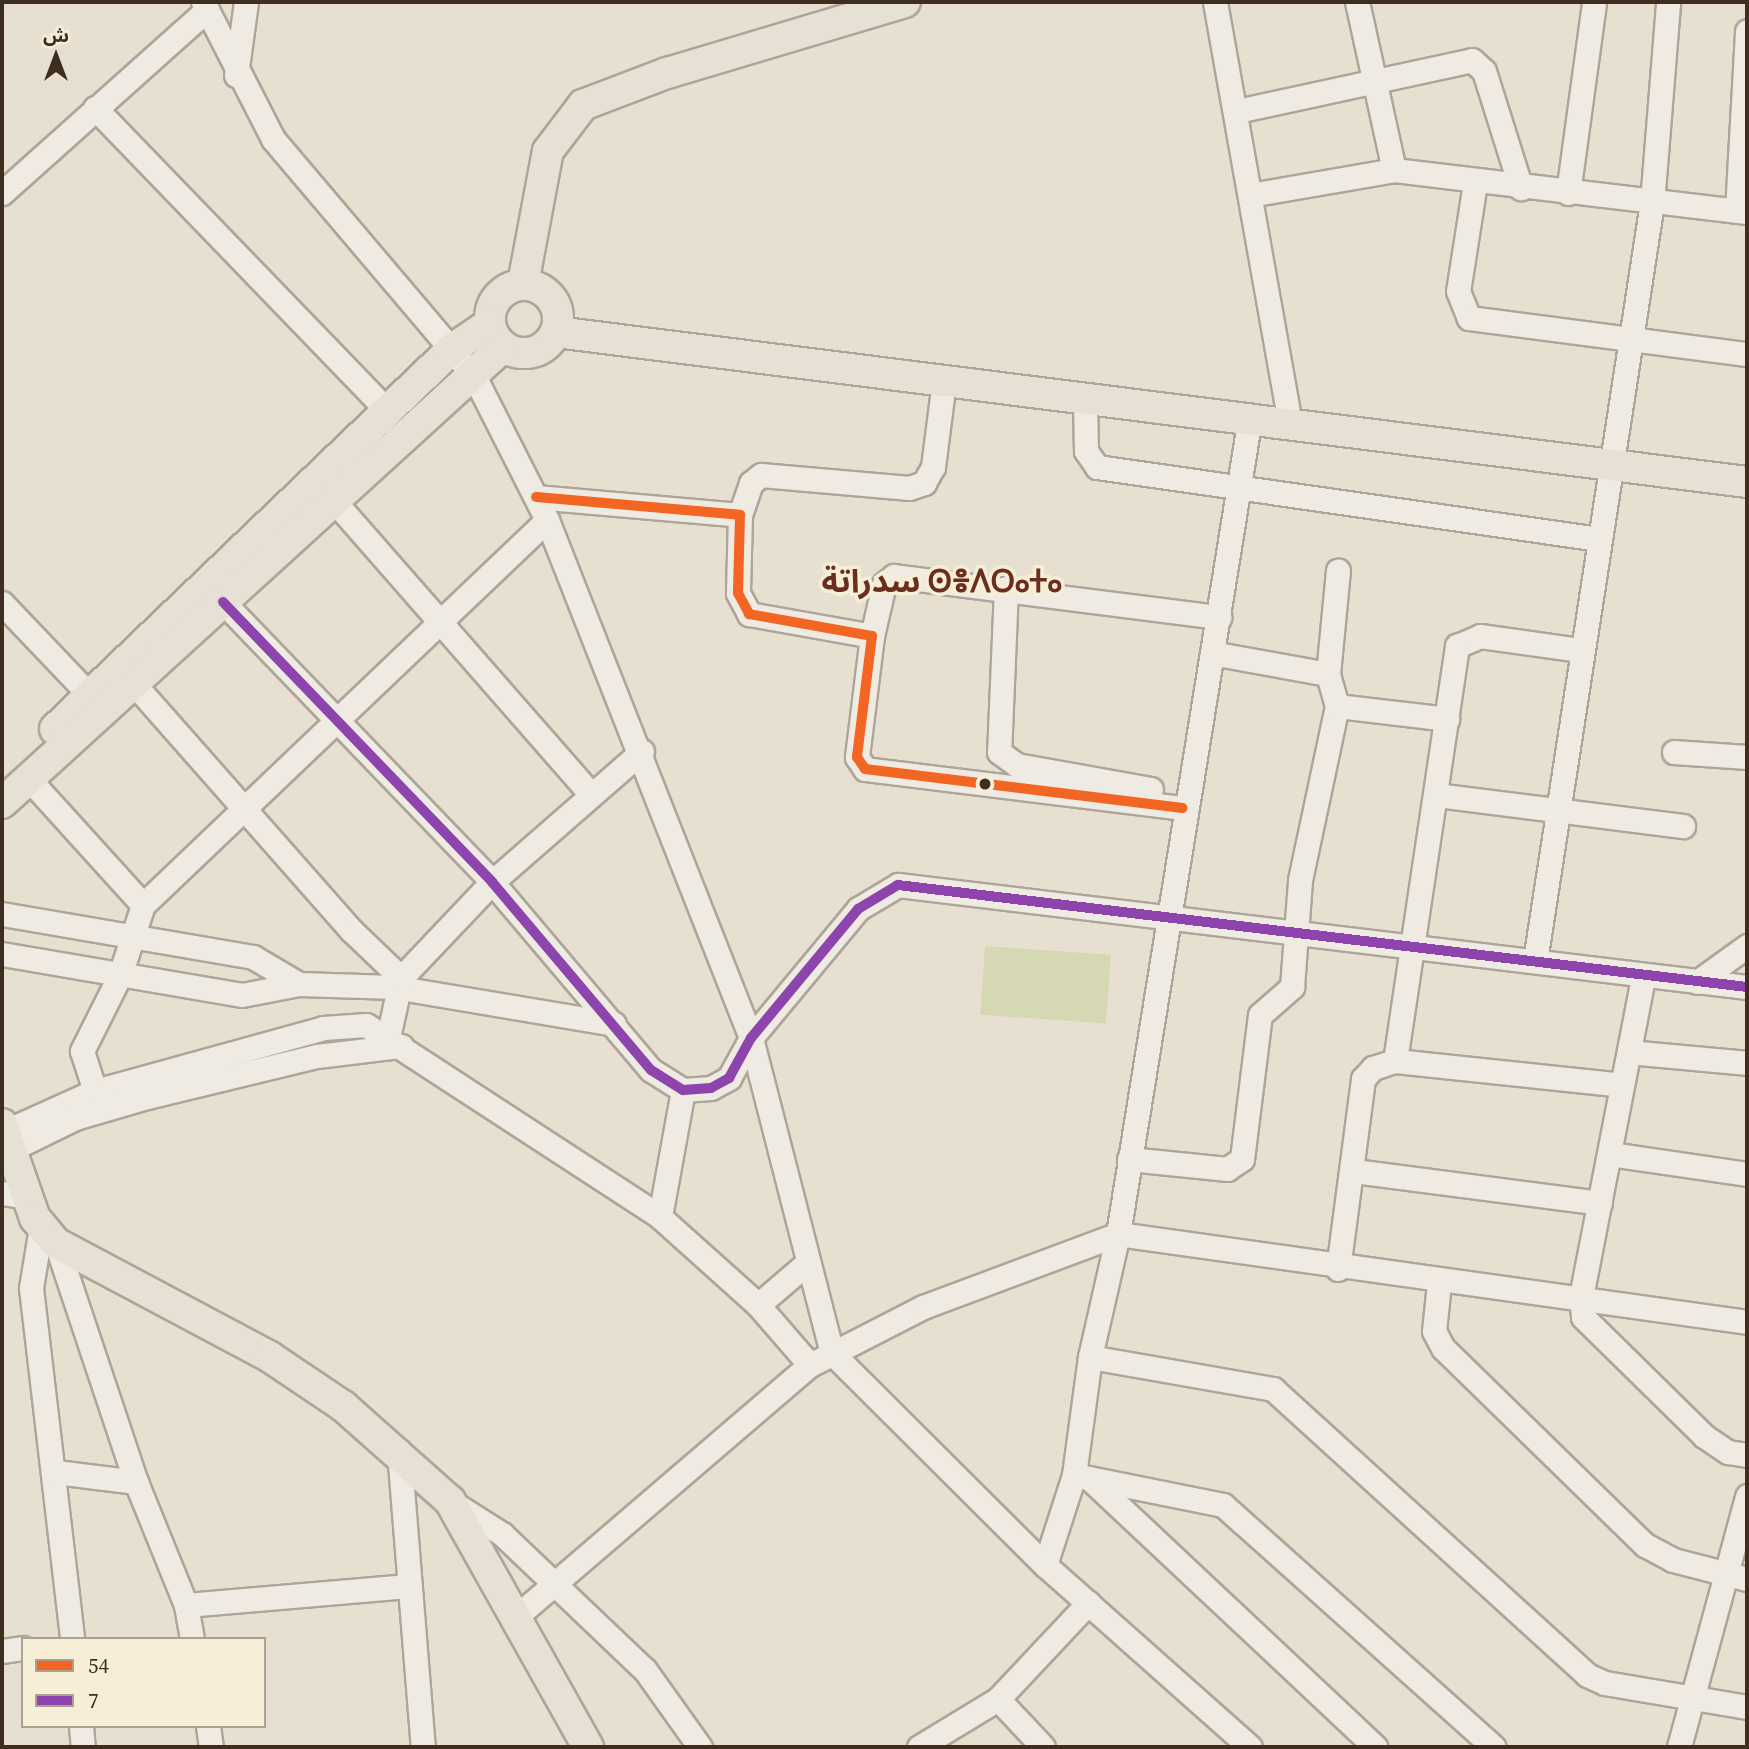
<!DOCTYPE html>
<html>
<head>
<meta charset="utf-8">
<style>
  body { margin:0 }
  #map { position:relative; width:1749px; height:1749px; overflow:hidden; background:#e7e0d1; font-family:"Source Serif 4","Noto Sans Arabic","Noto Sans Tifinagh",serif }
  div>[style] { position:absolute }
  [style*='--x'] { left:calc(var(--x)*1px); top:calc(var(--y)*1px); width:calc(var(--w)*1px); rotate:calc(var(--a)*1deg) }
  .green>* { inset:0; background:#d6d7b3; transform-origin:0 0 }
  .roads { filter:drop-shadow(2px 0 #ada599) drop-shadow(-2px 0 #ada599) drop-shadow(0 2px #ada599) drop-shadow(0 -2px #ada599) }
  .minor>* { height:23px; margin:-11.5px; padding:0 11.5px; transform-origin:11.5px; border-radius:11.5px; background:#efebe3 }
  .major>* { height:30px; margin:-15px; padding:0 15px; transform-origin:15px; border-radius:15px; background:#e6e1d4 }
  .major>.ring { margin:-15px; padding:0; box-sizing:content-box; background:none; border:30px solid #e6e1d4; border-radius:50% }
  .bus-1>* { height:10px; margin:-5px; padding:0 5px; transform-origin:5px; border-radius:5px; background:#f26522 }
  .bus-2>* { height:10px; margin:-5px; padding:0 5px; transform-origin:5px; border-radius:5px; background:#8e44ad }
  .dots>* { width:19px; height:19px; translate:-50% -50%; box-sizing:border-box; border:4px solid #f7eed8; border-radius:50% }
  span { translate:-50% -50%; white-space:nowrap; text-align:center; line-height:1.15; -webkit-text-stroke:7px #f7eed8; paint-order:stroke }
  .district-label { font-size:32px; color:#6b2e1e; font-weight:700 }
  .frame { position:absolute; inset:0; border:4px solid #3d2e20; pointer-events:none }
  .legend { position:absolute; left:21px; top:1637px; width:245px; height:91px; box-sizing:border-box; background:#f7eed8; border:2px solid #ada18e; margin:0; padding:9px 12px; list-style:none; font-size:21px; color:#3d2e20 }
  .legend li { display:flex; align-items:center; gap:14px; height:35px }
  .legend b { width:35px; border:2px solid #ada18e }
  .north { position:absolute; left:21px; top:21px; width:70px; height:70px; -webkit-text-stroke:5px #f7eed8; paint-order:stroke; rotate:0deg; font-size:19px; font-weight:700; line-height:28px; text-align:center; color:#3d2e20 }
  .north::after { content:''; display:block; margin:auto; width:24px; height:32px; background:#3d2e20; clip-path:polygon(50% 0,100% 100%,50% 72%,0 100%) }
</style>
</head>
<body>
<div id="map">
  <div class="green">
    <div style="left:985px;top:946px;width:126px;height:69px;rotate:4deg"></div>
  </div>
  <div class="roads">
    <div class="minor">
      <div style="--x:203;--y:2;--w:154;--a:62.9"></div>
      <div style="--x:273;--y:139;--w:311;--a:49.7"></div>
      <div style="--x:474;--y:376;--w:161;--a:63.1"></div>
      <div style="--x:547;--y:520;--w:557;--a:68.5"></div>
      <div style="--x:751;--y:1038;--w:325;--a:75.6"></div>
      <div style="--x:832;--y:1353;--w:301;--a:44.9"></div>
      <div style="--x:1045;--y:1565;--w:274;--a:41.6"></div>
      <div style="--x:1215;--y:2;--w:414;--a:79.9"></div>
      <div style="--x:236;--y:75;--w:74;--a:-82.2"></div>
      <div style="--x:95;--y:108;--w:424;--a:46"></div>
      <div style="--x:1237;--y:111;--w:240;--a:-12.2"></div>
      <div style="--x:1472;--y:60;--w:16;--a:43"></div>
      <div style="--x:1484;--y:71;--w:123;--a:72.5"></div>
      <div style="--x:1394;--y:170;--w:355;--a:6.8"></div>
      <div style="--x:1475;--y:183;--w:109;--a:98.9"></div>
      <div style="--x:1458;--y:291;--w:29;--a:68"></div>
      <div style="--x:1469;--y:318;--w:280;--a:7.4"></div>
      <div style="--x:2;--y:193;--w:275;--a:-41.8"></div>
      <div style="--x:1568;--y:193;--w:193;--a:-82.2"></div>
      <div style="--x:1250;--y:195;--w:146;--a:-9.8"></div>
      <div style="--x:1394;--y:170;--w:172;--a:-102.4"></div>
      <div style="--x:1737;--y:211;--w:180;--a:-86.8"></div>
      <div style="--x:1085;--y:400;--w:51;--a:88.9"></div>
      <div style="--x:1086;--y:451;--w:19;--a:55"></div>
      <div style="--x:1097;--y:467;--w:507;--a:8.16"></div>
      <div style="--x:536;--y:497;--w:205;--a:5"></div>
      <div style="--x:740;--y:515;--w:78;--a:91.5"></div>
      <div style="--x:738;--y:593;--w:24;--a:62"></div>
      <div style="--x:749;--y:614;--w:125;--a:10.1"></div>
      <div style="--x:872;--y:636;--w:122;--a:97.1"></div>
      <div style="--x:857;--y:757;--w:14;--a:56"></div>
      <div style="--x:865;--y:769;--w:320;--a:7"></div>
      <div style="--x:335;--y:502;--w:387;--a:48.8"></div>
      <div style="--x:740;--y:515;--w:34;--a:-71"></div>
      <div style="--x:751;--y:483;--w:13;--a:-39"></div>
      <div style="--x:761;--y:475;--w:149;--a:5"></div>
      <div style="--x:909;--y:488;--w:16;--a:-18"></div>
      <div style="--x:924;--y:483;--w:18;--a:-61"></div>
      <div style="--x:933;--y:467;--w:87;--a:-82.7"></div>
      <div style="--x:547;--y:520;--w:558;--a:136.38"></div>
      <div style="--x:143;--y:905;--w:74;--a:108.2"></div>
      <div style="--x:120;--y:975;--w:85;--a:116.6"></div>
      <div style="--x:82;--y:1051;--w:42;--a:72"></div>
      <div style="--x:95;--y:1091;--w:237;--a:-15.4"></div>
      <div style="--x:323;--y:1028;--w:43;--a:-4"></div>
      <div style="--x:366;--y:1025;--w:351;--a:33.1"></div>
      <div style="--x:1006;--y:588;--w:164;--a:92.4"></div>
      <div style="--x:999;--y:752;--w:22;--a:36"></div>
      <div style="--x:1017;--y:765;--w:136;--a:10.2"></div>
      <div style="--x:223;--y:602;--w:388;--a:46.1"></div>
      <div style="--x:492;--y:882;--w:246;--a:49.8"></div>
      <div style="--x:651;--y:1070;--w:38;--a:32"></div>
      <div style="--x:683;--y:1090;--w:28;--a:-4"></div>
      <div style="--x:711;--y:1088;--w:21;--a:-29"></div>
      <div style="--x:729;--y:1078;--w:46;--a:-61.2"></div>
      <div style="--x:751;--y:1038;--w:168;--a:-50.3"></div>
      <div style="--x:858;--y:909;--w:47;--a:-31"></div>
      <div style="--x:898;--y:885;--w:855;--a:6.85"></div>
      <div style="--x:2;--y:603;--w:144;--a:46.4"></div>
      <div style="--x:872;--y:636;--w:53;--a:-77"></div>
      <div style="--x:884;--y:584;--w:13;--a:-39"></div>
      <div style="--x:894;--y:576;--w:328;--a:7.2"></div>
      <div style="--x:1212;--y:653;--w:118;--a:10.3"></div>
      <div style="--x:135;--y:685;--w:328;--a:48.6"></div>
      <div style="--x:352;--y:931;--w:68;--a:43.8"></div>
      <div style="--x:1337;--y:706;--w:111;--a:6.7"></div>
      <div style="--x:1674;--y:752;--w:73;--a:3.9"></div>
      <div style="--x:28;--y:778;--w:171;--a:47.8"></div>
      <div style="--x:1437;--y:795;--w:248;--a:7.2"></div>
      <div style="--x:2;--y:914;--w:255;--a:9.7"></div>
      <div style="--x:253;--y:957;--w:53;--a:30.4"></div>
      <div style="--x:2;--y:954;--w:243;--a:9.7"></div>
      <div style="--x:242;--y:995;--w:58;--a:-10.9"></div>
      <div style="--x:299;--y:984;--w:95;--a:1.8"></div>
      <div style="--x:394;--y:987;--w:223;--a:9.5"></div>
      <div style="--x:1535;--y:961;--w:767;--a:-81.23"></div>
      <div style="--x:1652;--y:203;--w:202;--a:-85.4"></div>
      <div style="--x:1643;--y:978;--w:325;--a:101"></div>
      <div style="--x:1581;--y:1297;--w:20;--a:84"></div>
      <div style="--x:1583;--y:1317;--w:170;--a:44.5"></div>
      <div style="--x:1704;--y:1436;--w:29;--a:34"></div>
      <div style="--x:1728;--y:1452;--w:19;--a:9"></div>
      <div style="--x:1697;--y:982;--w:62;--a:-35.8"></div>
      <div style="--x:386;--y:1047;--w:71;--a:-77.7"></div>
      <div style="--x:401;--y:978;--w:132;--a:-46.5"></div>
      <div style="--x:492;--y:882;--w:199;--a:-41.1"></div>
      <div style="--x:1629;--y:1052;--w:119;--a:5.3"></div>
      <div style="--x:1395;--y:1061;--w:420;--a:-81.5"></div>
      <div style="--x:1457;--y:646;--w:25;--a:-23"></div>
      <div style="--x:1480;--y:636;--w:102;--a:7.9"></div>
      <div style="--x:683;--y:1090;--w:129;--a:100.3"></div>
      <div style="--x:660;--y:1217;--w:132;--a:41.9"></div>
      <div style="--x:758;--y:1305;--w:79;--a:49.1"></div>
      <div style="--x:6;--y:1131;--w:98;--a:-24.2"></div>
      <div style="--x:12;--y:1149;--w:70;--a:-26.2"></div>
      <div style="--x:75;--y:1118;--w:75;--a:-16.3"></div>
      <div style="--x:147;--y:1097;--w:175;--a:-13.6"></div>
      <div style="--x:317;--y:1056;--w:85;--a:-6.8"></div>
      <div style="--x:1610;--y:1154;--w:138;--a:8.3"></div>
      <div style="--x:1129;--y:1159;--w:99;--a:5.8"></div>
      <div style="--x:1227;--y:1169;--w:18;--a:-34"></div>
      <div style="--x:1242;--y:1159;--w:145;--a:-82.9"></div>
      <div style="--x:1260;--y:1015;--w:43;--a:-41.2"></div>
      <div style="--x:1292;--y:987;--w:107;--a:-85.7"></div>
      <div style="--x:1300;--y:880;--w:178;--a:-78"></div>
      <div style="--x:1337;--y:706;--w:33;--a:-106"></div>
      <div style="--x:1328;--y:674;--w:104;--a:-84.5"></div>
      <div style="--x:1354;--y:1171;--w:248;--a:7.4"></div>
      <div style="--x:2;--y:1193;--w:25;--a:9"></div>
      <div style="--x:41;--y:1227;--w:62;--a:99.3"></div>
      <div style="--x:31;--y:1288;--w:353;--a:83.3"></div>
      <div style="--x:56;--y:1243;--w:252;--a:71.5"></div>
      <div style="--x:136;--y:1482;--w:133;--a:67.9"></div>
      <div style="--x:186;--y:1605;--w:35;--a:80"></div>
      <div style="--x:1338;--y:1269;--w:192;--a:-82.5"></div>
      <div style="--x:1363;--y:1079;--w:15;--a:-48"></div>
      <div style="--x:1373;--y:1068;--w:23;--a:-18"></div>
      <div style="--x:1395;--y:1061;--w:228;--a:6"></div>
      <div style="--x:1439;--y:1283;--w:48;--a:95.9"></div>
      <div style="--x:1434;--y:1331;--w:19;--a:62"></div>
      <div style="--x:1443;--y:1348;--w:282;--a:44.3"></div>
      <div style="--x:1645;--y:1545;--w:32;--a:28"></div>
      <div style="--x:1673;--y:1560;--w:76;--a:14.4"></div>
      <div style="--x:758;--y:1305;--w:63;--a:-40.5"></div>
      <div style="--x:1090;--y:1357;--w:186;--a:9.9"></div>
      <div style="--x:1273;--y:1389;--w:425;--a:42.3"></div>
      <div style="--x:1587;--y:1675;--w:20;--a:24"></div>
      <div style="--x:1605;--y:1683;--w:144;--a:9.6"></div>
      <div style="--x:399;--y:1451;--w:297;--a:85.4"></div>
      <div style="--x:56;--y:1472;--w:81;--a:7.1"></div>
      <div style="--x:1074;--y:1475;--w:152;--a:11.4"></div>
      <div style="--x:1223;--y:1505;--w:363;--a:41.8"></div>
      <div style="--x:1089;--y:1478;--w:393;--a:43.2"></div>
      <div style="--x:450;--y:1501;--w:62;--a:32.4"></div>
      <div style="--x:502;--y:1534;--w:197;--a:43.6"></div>
      <div style="--x:645;--y:1670;--w:95;--a:54.5"></div>
      <div style="--x:1045;--y:1565;--w:95;--a:-72.1"></div>
      <div style="--x:1074;--y:1475;--w:119;--a:-82.3"></div>
      <div style="--x:1090;--y:1357;--w:126;--a:-77.2"></div>
      <div style="--x:1118;--y:1234;--w:822;--a:-80.82"></div>
      <div style="--x:186;--y:1605;--w:223;--a:-4.9"></div>
      <div style="--x:518;--y:1615;--w:384;--a:-40.6"></div>
      <div style="--x:810;--y:1365;--w:127;--a:-27.2"></div>
      <div style="--x:923;--y:1307;--w:208;--a:-20.5"></div>
      <div style="--x:1118;--y:1234;--w:635;--a:7.96"></div>
      <div style="--x:2;--y:1651;--w:21;--a:-8"></div>
      <div style="--x:998;--y:1699;--w:66;--a:46.8"></div>
      <div style="--x:81;--y:1726;--w:21;--a:85"></div>
      <div style="--x:208;--y:1726;--w:21;--a:82"></div>
      <div style="--x:919;--y:1747;--w:92;--a:-31.3"></div>
      <div style="--x:998;--y:1699;--w:132;--a:-46.8"></div>
      <div style="--x:1679;--y:1747;--w:260;--a:-74.8"></div>
    </div>
    <div class="major">
      <div style="--x:523;--y:284;--w:135;--a:-79.4"></div>
      <div style="--x:548;--y:151;--w:58;--a:-52.7"></div>
      <div style="--x:583;--y:105;--w:90;--a:-20.9"></div>
      <div style="--x:667;--y:73;--w:248;--a:-16.6"></div>
      <div class="ring" style="left:490px;top:285px;width:38px;height:38px"></div>
      <div style="--x:556;--y:332;--w:1200;--a:7.18"></div>
      <div style="--x:55;--y:729;--w:548;--a:-43.74"></div>
      <div style="--x:451;--y:350;--w:46;--a:-34.4"></div>
      <div style="--x:2;--y:803;--w:677;--a:-42.31"></div>
      <div style="--x:2;--y:1124;--w:100;--a:70.7"></div>
      <div style="--x:35;--y:1218;--w:33;--a:50"></div>
      <div style="--x:56;--y:1243;--w:242;--a:28"></div>
      <div style="--x:270;--y:1357;--w:88;--a:33.9"></div>
      <div style="--x:343;--y:1406;--w:143;--a:41.6"></div>
      <div style="--x:450;--y:1501;--w:282;--a:60.7"></div>
    </div>
  </div>
  <div class="bus-1">
    <div style="--x:536;--y:497;--w:205;--a:5"></div>
    <div style="--x:740;--y:515;--w:78;--a:91.5"></div>
    <div style="--x:738;--y:593;--w:24;--a:62"></div>
    <div style="--x:749;--y:614;--w:125;--a:10.1"></div>
    <div style="--x:872;--y:636;--w:122;--a:97.1"></div>
    <div style="--x:857;--y:757;--w:14;--a:56"></div>
    <div style="--x:865;--y:769;--w:320;--a:7"></div>
  </div>
  <div class="bus-2">
    <div style="--x:223;--y:602;--w:388;--a:46.1"></div>
    <div style="--x:492;--y:882;--w:246;--a:49.8"></div>
    <div style="--x:651;--y:1070;--w:38;--a:32"></div>
    <div style="--x:683;--y:1090;--w:28;--a:-4"></div>
    <div style="--x:711;--y:1088;--w:21;--a:-29"></div>
    <div style="--x:729;--y:1078;--w:46;--a:-61.2"></div>
    <div style="--x:751;--y:1038;--w:168;--a:-50.3"></div>
    <div style="--x:858;--y:909;--w:47;--a:-31"></div>
    <div style="--x:898;--y:885;--w:855;--a:6.85"></div>
  </div>
  <div class="dots">
    <div style="left:985px;top:784px;background:#3d2e20"></div>
  </div>
  <div class="district-label">
    <span style="left:942px;top:581px">سدراتة ⵙⴻⴷⵔⴰⵜⴰ</span>
  </div>
  <div class="frame"></div>
  <ul class="legend">
  <li><b style="height:9px;background:#f26522"></b>54</li>
  <li><b style="height:9px;background:#8e44ad"></b>7</li>
  </ul>
  <div class="north">ش</div>
</div>
</body>
</html>
